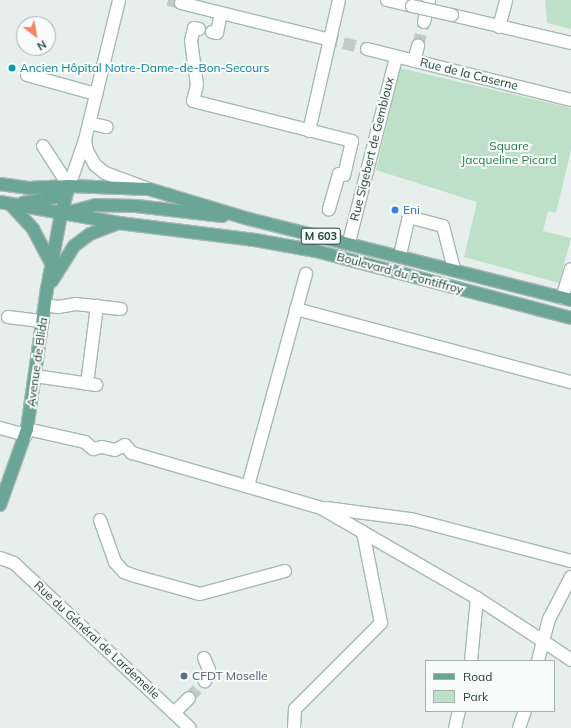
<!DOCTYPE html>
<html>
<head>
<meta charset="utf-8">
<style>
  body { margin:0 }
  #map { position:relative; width:571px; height:728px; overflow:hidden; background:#e6efeb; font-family:Mulish,sans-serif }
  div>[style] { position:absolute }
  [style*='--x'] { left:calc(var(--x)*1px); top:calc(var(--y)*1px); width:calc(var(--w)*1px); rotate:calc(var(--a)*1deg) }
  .green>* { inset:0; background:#bfe0c8 }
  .minor-tunnel>* { height:12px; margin-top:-6px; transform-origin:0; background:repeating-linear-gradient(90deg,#bfccc8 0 12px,transparent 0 18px) }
  .roads { filter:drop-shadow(1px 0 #a8b8b2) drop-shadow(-1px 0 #a8b8b2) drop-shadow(0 1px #a8b8b2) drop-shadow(0 -1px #a8b8b2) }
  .minor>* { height:12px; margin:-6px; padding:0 6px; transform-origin:6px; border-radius:6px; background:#fff }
  .major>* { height:12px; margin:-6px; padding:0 6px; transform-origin:6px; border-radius:6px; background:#6aa596 }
  .bridges { filter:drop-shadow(1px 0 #a8b8b2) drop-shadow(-1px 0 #a8b8b2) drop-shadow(0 1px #a8b8b2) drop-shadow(0 -1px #a8b8b2) }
  .minor-bridge>* { height:12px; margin:-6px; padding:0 6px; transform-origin:6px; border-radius:6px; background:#fff }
  .dots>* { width:11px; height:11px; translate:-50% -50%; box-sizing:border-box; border:2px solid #f7fbf9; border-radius:50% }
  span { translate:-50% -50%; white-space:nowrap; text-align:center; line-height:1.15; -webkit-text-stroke:4px #f7fbf9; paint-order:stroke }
  .shield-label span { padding:1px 3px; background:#f7fbf9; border:1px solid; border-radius:3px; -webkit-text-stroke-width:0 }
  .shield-label { font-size:11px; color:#24423a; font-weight:700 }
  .culture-label { font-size:12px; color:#0d838f }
  .left { translate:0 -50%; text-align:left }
  .street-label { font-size:12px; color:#24423a }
  .park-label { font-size:12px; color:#2d7a4b }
  .shop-label { font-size:12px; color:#366cbe }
  .service-label { font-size:12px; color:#4e5e75 }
  .legend { position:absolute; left:425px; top:660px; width:130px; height:52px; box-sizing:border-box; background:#f7fbf9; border:1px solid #a3b1ad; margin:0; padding:5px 7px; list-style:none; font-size:12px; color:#24423a }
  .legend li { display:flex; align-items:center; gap:8px; height:20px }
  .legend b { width:20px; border:1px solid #a3b1ad }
  .north { position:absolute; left:16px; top:16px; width:40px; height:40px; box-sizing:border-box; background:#f7fbf9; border:1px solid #a3b1ad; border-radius:50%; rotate:149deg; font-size:11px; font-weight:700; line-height:16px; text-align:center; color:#24423a }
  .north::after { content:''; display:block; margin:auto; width:14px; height:18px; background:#f4845f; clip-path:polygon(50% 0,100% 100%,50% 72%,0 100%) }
</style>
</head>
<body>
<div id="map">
  <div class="green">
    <div style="clip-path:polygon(545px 0,571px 0,571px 29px,547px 23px)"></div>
    <div style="clip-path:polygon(400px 68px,571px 108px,571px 150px,556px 213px,548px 211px,543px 231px,571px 238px,559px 283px,464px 257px,477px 202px,376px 170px)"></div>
  </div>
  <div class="minor-tunnel">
    <div style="--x:168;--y:0;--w:13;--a:13"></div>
    <div style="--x:326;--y:39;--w:42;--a:13.7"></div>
    <div style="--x:418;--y:46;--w:25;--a:-76"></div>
    <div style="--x:189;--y:698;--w:23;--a:-47"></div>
  </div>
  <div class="roads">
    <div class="minor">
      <div style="--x:387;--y:0;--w:26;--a:13"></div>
      <div style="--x:181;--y:3;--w:149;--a:13.9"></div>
      <div style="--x:452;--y:15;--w:122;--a:13.2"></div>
      <div style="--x:424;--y:22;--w:23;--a:-77"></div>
      <div style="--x:499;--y:27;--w:28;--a:-75"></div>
      <div style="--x:199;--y:29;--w:5;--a:-169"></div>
      <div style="--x:194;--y:28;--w:13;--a:103"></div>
      <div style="--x:191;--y:41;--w:44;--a:82.2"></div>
      <div style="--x:197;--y:85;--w:16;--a:104"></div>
      <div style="--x:193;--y:101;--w:164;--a:14.1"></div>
      <div style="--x:352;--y:141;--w:35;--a:103"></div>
      <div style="--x:344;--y:175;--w:5;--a:-169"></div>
      <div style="--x:339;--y:174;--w:37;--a:106"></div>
      <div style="--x:212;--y:32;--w:5;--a:11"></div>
      <div style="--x:217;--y:33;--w:20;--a:-79"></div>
      <div style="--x:367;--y:49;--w:210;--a:14"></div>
      <div style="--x:414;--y:61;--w:16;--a:-75"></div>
      <div style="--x:27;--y:75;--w:72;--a:15.4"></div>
      <div style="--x:89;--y:123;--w:18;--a:13"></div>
      <div style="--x:309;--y:131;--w:134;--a:-77.1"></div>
      <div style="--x:85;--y:140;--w:11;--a:80"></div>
      <div style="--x:87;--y:151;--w:16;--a:60"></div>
      <div style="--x:95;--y:165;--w:13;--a:39"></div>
      <div style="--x:105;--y:173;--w:44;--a:20.1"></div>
      <div style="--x:43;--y:146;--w:48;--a:57"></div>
      <div style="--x:69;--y:186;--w:49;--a:-70.8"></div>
      <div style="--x:85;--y:140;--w:144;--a:-76.3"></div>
      <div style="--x:349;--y:242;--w:191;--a:-75.7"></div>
      <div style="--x:400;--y:255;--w:39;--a:-77"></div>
      <div style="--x:409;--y:217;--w:35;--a:15"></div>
      <div style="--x:443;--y:226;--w:44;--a:75.7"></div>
      <div style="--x:562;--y:298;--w:30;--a:-73"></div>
      <div style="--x:45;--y:305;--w:13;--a:9"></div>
      <div style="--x:58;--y:307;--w:18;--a:-9"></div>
      <div style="--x:76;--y:304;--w:45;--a:6.3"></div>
      <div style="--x:296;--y:309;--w:285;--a:14.9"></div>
      <div style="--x:8;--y:317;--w:35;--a:7"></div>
      <div style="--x:35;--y:376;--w:62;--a:8.4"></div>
      <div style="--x:87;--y:384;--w:79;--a:-82.7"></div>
      <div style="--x:0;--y:428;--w:27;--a:15"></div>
      <div style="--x:27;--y:429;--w:59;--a:12.6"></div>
      <div style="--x:85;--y:442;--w:11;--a:41"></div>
      <div style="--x:93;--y:449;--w:9;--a:-13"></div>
      <div style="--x:102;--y:447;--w:13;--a:13"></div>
      <div style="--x:115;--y:450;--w:11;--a:-27"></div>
      <div style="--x:125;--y:445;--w:11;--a:49"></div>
      <div style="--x:132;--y:453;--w:197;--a:16.2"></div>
      <div style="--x:321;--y:508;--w:180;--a:30"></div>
      <div style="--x:477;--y:598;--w:79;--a:33.1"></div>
      <div style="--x:543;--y:641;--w:21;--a:104"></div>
      <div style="--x:248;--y:486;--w:220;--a:-74.7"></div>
      <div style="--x:326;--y:508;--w:86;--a:7.4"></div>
      <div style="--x:411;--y:519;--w:165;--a:14.7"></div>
      <div style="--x:100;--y:520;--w:45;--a:70.3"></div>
      <div style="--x:115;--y:562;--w:13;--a:48"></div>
      <div style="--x:124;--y:572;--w:12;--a:20"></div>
      <div style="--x:135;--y:576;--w:67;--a:15.5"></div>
      <div style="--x:200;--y:594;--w:88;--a:-15.1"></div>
      <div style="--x:0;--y:558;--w:15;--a:20"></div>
      <div style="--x:14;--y:563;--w:241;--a:43.2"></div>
      <div style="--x:571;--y:577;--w:47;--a:117.6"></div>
      <div style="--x:549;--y:619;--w:23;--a:105"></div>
      <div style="--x:543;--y:641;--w:34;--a:34"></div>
      <div style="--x:204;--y:658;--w:13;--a:67"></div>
      <div style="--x:209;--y:670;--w:12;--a:110"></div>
      <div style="--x:471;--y:661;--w:63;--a:-84.6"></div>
      <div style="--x:174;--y:713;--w:21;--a:-45"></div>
      <div style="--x:294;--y:728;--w:19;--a:-87"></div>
      <div style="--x:295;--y:709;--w:122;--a:-45"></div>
      <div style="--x:381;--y:623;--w:93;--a:-101.2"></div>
      <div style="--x:455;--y:728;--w:17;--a:-77"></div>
      <div style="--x:519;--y:728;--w:18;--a:-71"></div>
    </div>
    <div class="major">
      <div style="--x:0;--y:184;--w:30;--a:8"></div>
      <div style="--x:30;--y:188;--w:39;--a:-3"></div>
      <div style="--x:69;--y:186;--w:80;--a:2.1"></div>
      <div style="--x:149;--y:189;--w:104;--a:16.7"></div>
      <div style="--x:249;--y:219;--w:332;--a:14.1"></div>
      <div style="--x:0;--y:202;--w:121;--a:10"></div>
      <div style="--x:119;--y:223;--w:137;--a:7.1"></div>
      <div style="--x:255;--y:240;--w:62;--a:10.2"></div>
      <div style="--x:316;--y:251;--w:264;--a:14.7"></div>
      <div style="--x:23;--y:203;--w:35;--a:-10"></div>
      <div style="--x:57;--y:197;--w:15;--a:-42"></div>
      <div style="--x:10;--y:204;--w:34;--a:47"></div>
      <div style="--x:33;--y:229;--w:40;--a:62"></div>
      <div style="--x:66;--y:213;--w:30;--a:-15"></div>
      <div style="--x:95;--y:205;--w:41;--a:1.4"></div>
      <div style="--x:136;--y:206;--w:87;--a:6.6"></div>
      <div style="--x:52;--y:281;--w:41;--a:-57.8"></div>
      <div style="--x:74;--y:246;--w:20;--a:-37"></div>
      <div style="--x:90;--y:234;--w:28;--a:-21"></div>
      <div style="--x:0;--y:505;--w:81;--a:-70.4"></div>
      <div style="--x:27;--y:429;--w:141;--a:-81.9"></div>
      <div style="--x:47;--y:289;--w:76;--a:-79.4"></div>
      <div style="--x:61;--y:214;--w:29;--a:-74"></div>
    </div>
  </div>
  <div class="bridges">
    <div class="minor-bridge">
      <div style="--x:412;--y:6;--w:41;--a:12.7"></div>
    </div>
  </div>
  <div class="dots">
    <div style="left:12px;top:68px;background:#0f9aa8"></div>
    <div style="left:395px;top:210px;background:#3f7fe0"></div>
    <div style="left:184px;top:676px;background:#5c6f8a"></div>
  </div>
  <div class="shield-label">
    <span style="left:321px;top:236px">M 603</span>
  </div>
  <div class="culture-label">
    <span class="left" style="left:20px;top:68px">Ancien Hôpital Notre-Dame-de-Bon-Secours</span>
  </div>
  <div class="street-label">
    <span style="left:469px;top:74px;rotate:14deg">Rue de la Caserne</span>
    <span style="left:372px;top:149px;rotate:-76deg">Rue Sigebert de Gembloux</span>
    <span style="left:400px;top:273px;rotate:15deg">Boulevard du Pontiffroy</span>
    <span style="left:37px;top:362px;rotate:-82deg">Avenue de Blida</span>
    <span style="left:97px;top:640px;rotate:43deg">Rue du Général de Lardemelle</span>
  </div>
  <div class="park-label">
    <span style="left:509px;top:153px">Square<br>Jacqueline Picard</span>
  </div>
  <div class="shop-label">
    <span class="left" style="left:403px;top:210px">Eni</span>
  </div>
  <div class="service-label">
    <span class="left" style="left:192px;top:676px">CFDT Moselle</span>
  </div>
  <ul class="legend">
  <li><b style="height:5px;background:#6aa596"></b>Road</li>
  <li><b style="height:11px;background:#bfe0c8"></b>Park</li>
  </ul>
  <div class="north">N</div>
</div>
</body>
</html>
